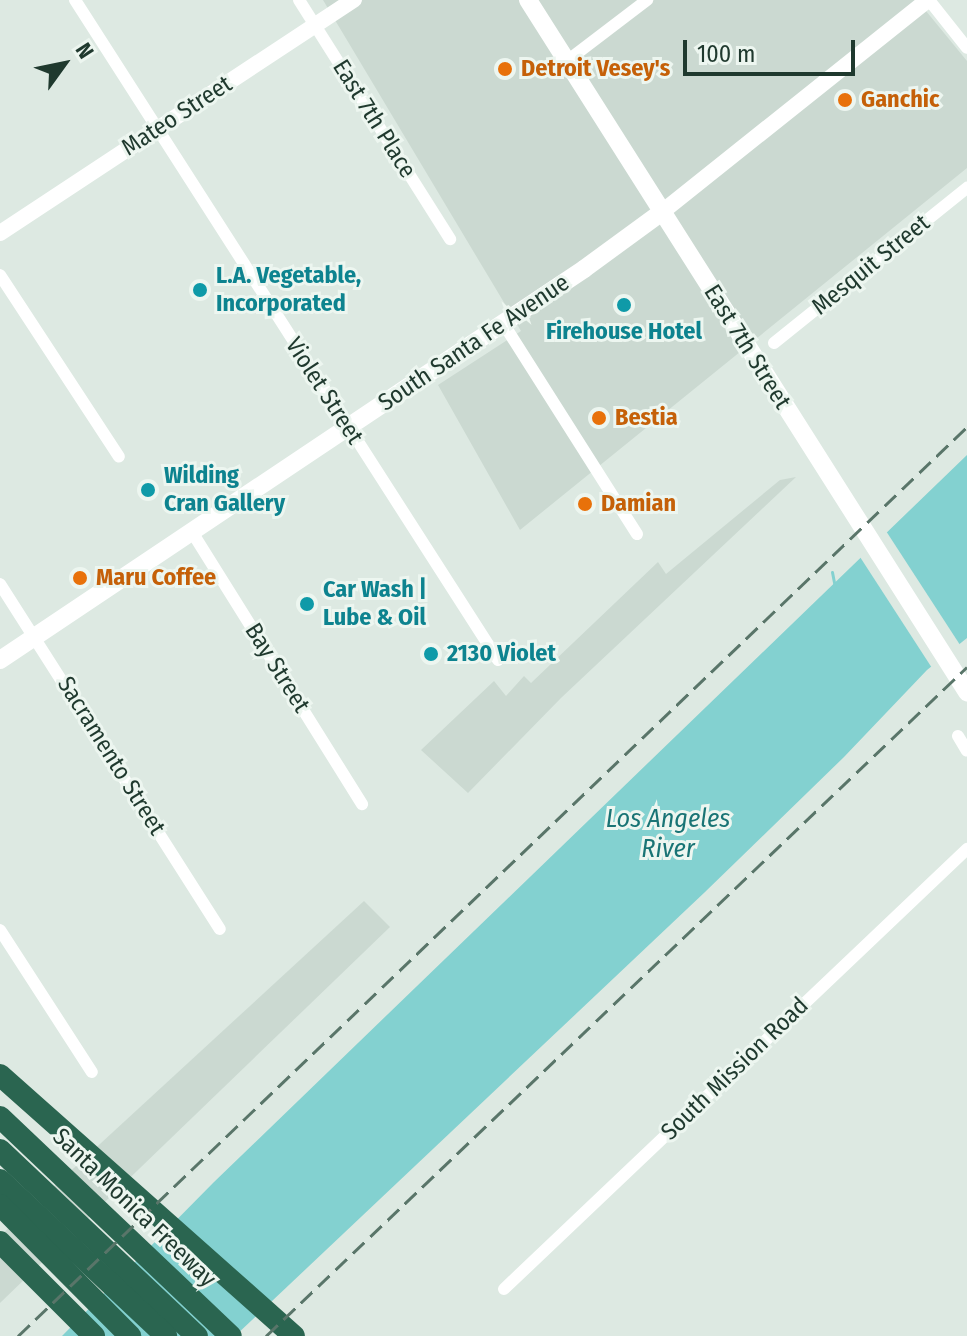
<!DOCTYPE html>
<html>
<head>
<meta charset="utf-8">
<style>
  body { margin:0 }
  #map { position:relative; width:967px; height:1336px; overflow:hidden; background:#dde9e2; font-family:"Fira Sans Condensed",sans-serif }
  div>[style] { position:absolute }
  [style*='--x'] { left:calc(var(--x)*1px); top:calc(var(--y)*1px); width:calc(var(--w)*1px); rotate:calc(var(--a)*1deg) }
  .built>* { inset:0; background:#cbd9d1 }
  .water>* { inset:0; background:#83d1d0 }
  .pier>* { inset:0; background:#dde9e2; transform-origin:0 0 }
  .stream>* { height:3px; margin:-1.5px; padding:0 1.5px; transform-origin:1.5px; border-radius:1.5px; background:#83d1d0 }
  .minor>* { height:12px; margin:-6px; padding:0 6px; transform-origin:6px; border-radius:6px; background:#fff }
  .tertiary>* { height:16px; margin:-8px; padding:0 8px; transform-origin:8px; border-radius:8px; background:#fff }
  .secondary>* { height:18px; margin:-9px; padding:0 9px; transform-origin:9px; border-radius:9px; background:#fff }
  .motorway>* { height:22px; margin:-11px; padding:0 11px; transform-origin:11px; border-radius:11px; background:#2a6550 }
  .rail>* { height:3px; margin-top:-1.5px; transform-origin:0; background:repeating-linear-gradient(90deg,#597569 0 16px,transparent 0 24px) }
  .dots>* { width:22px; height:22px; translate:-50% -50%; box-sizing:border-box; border:4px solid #edf6f0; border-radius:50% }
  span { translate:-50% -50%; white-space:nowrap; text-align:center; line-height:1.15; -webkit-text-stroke:6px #edf6f0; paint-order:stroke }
  .food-label { font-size:24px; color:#c56008; font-weight:700 }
  .left { translate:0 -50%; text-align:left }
  .street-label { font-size:24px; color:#1f392e }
  .culture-label { font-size:24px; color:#0d838f; font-weight:700 }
  .water-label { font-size:26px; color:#197475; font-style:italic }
  .north { position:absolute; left:24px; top:24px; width:80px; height:80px; -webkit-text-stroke:6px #edf6f0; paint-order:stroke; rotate:57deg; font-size:22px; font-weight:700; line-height:32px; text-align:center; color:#1f392e }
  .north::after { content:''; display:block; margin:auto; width:28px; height:36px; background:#1f392e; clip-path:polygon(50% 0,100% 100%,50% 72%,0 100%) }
  .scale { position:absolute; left:683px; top:40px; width:172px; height:36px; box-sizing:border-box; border:4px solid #1f392e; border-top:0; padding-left:10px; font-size:24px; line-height:28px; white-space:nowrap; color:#1f392e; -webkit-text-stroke:6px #edf6f0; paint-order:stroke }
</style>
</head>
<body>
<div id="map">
  <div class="built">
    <div style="clip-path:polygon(323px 0,917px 0,967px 61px,967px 168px,520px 530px,438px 385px,521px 331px)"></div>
    <div style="clip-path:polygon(796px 477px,561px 698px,468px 793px,421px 750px,494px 681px,506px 696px,524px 676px,531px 683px,658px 562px,666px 574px,780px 480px)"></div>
    <div style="clip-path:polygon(364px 901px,390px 927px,0 1303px,0 1236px)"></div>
  </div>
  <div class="water">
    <div style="clip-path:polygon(967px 455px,967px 638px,927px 670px,844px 757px,705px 892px,235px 1336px,62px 1336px,214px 1182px)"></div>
  </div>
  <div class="pier">
    <div style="left:886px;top:531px;width:139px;height:36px;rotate:57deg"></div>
  </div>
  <div class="stream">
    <div style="--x:832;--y:572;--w:16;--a:79"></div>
  </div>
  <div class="minor">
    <div style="--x:75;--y:0;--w:784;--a:57.34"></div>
    <div style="--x:299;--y:0;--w:283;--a:57.7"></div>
    <div style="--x:929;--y:0;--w:61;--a:51.6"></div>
    <div style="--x:567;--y:61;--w:101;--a:-37.3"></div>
    <div style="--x:0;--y:275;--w:217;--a:56.8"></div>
    <div style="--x:503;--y:323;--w:250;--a:57.6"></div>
    <div style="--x:774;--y:343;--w:248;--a:-38.8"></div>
    <div style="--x:192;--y:532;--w:321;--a:58"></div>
    <div style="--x:0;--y:584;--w:409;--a:57.5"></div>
    <div style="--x:958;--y:736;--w:17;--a:59"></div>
    <div style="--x:0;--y:930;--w:169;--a:57.1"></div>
    <div style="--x:504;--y:1289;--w:639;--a:-43.54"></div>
  </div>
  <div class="tertiary">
    <div style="--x:662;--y:212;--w:340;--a:-38.6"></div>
    <div style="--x:0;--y:233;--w:424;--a:-33.4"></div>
  </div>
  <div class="secondary">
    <div style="--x:528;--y:0;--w:820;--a:57.61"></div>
    <div style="--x:0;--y:660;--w:703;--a:-33.8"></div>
    <div style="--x:584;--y:269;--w:97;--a:-36.2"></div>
  </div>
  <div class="motorway">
    <div style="--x:0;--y:1075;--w:393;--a:41.6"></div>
    <div style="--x:0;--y:1117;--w:318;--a:43.5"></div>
    <div style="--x:0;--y:1150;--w:271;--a:43.4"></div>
    <div style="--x:0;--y:1180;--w:228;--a:43.2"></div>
    <div style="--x:0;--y:1205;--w:185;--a:45.2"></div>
    <div style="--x:0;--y:1242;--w:133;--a:45"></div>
  </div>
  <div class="rail">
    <div style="--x:18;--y:1336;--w:1314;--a:-43.77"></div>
    <div style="--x:266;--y:1336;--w:969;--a:-43.66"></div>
  </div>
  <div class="dots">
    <div style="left:505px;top:69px;background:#e8710a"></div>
    <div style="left:845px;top:100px;background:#e8710a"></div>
    <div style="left:200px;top:290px;background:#0f9aa8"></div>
    <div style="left:624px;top:305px;background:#0f9aa8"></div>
    <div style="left:599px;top:418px;background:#e8710a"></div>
    <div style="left:148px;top:490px;background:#0f9aa8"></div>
    <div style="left:585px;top:504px;background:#e8710a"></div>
    <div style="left:80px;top:578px;background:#e8710a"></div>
    <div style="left:307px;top:604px;background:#0f9aa8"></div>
    <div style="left:431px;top:654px;background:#0f9aa8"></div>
  </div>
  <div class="food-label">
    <span class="left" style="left:521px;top:69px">Detroit Vesey's</span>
    <span class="left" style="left:861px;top:100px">Ganchic</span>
    <span class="left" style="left:615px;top:418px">Bestia</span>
    <span class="left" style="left:601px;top:504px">Damian</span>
    <span class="left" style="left:96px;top:578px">Maru Coffee</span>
  </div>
  <div class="street-label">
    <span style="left:177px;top:116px;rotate:-33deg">Mateo Street</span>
    <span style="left:374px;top:119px;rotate:58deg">East 7th Place</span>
    <span style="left:871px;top:265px;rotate:-39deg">Mesquit Street</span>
    <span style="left:474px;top:343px;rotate:-34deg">South Santa Fe Avenue</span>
    <span style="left:747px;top:347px;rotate:58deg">East 7th Street</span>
    <span style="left:324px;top:391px;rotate:57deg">Violet Street</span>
    <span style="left:277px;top:668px;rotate:58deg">Bay Street</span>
    <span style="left:111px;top:756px;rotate:58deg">Sacramento Street</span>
    <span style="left:735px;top:1069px;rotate:-44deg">South Mission Road</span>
    <span style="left:134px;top:1208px;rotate:44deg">Santa Monica Freeway</span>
  </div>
  <div class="culture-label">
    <span class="left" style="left:216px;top:290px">L.A. Vegetable,<br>Incorporated</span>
    <span style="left:624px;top:332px">Firehouse Hotel</span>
    <span class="left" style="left:164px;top:490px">Wilding<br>Cran Gallery</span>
    <span class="left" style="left:323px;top:604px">Car Wash |<br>Lube &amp; Oil</span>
    <span class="left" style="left:447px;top:654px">2130 Violet</span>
  </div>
  <div class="water-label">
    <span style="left:668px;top:834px">Los Angeles<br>River</span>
  </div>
  <div class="north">N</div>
  <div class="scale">100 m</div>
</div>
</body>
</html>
